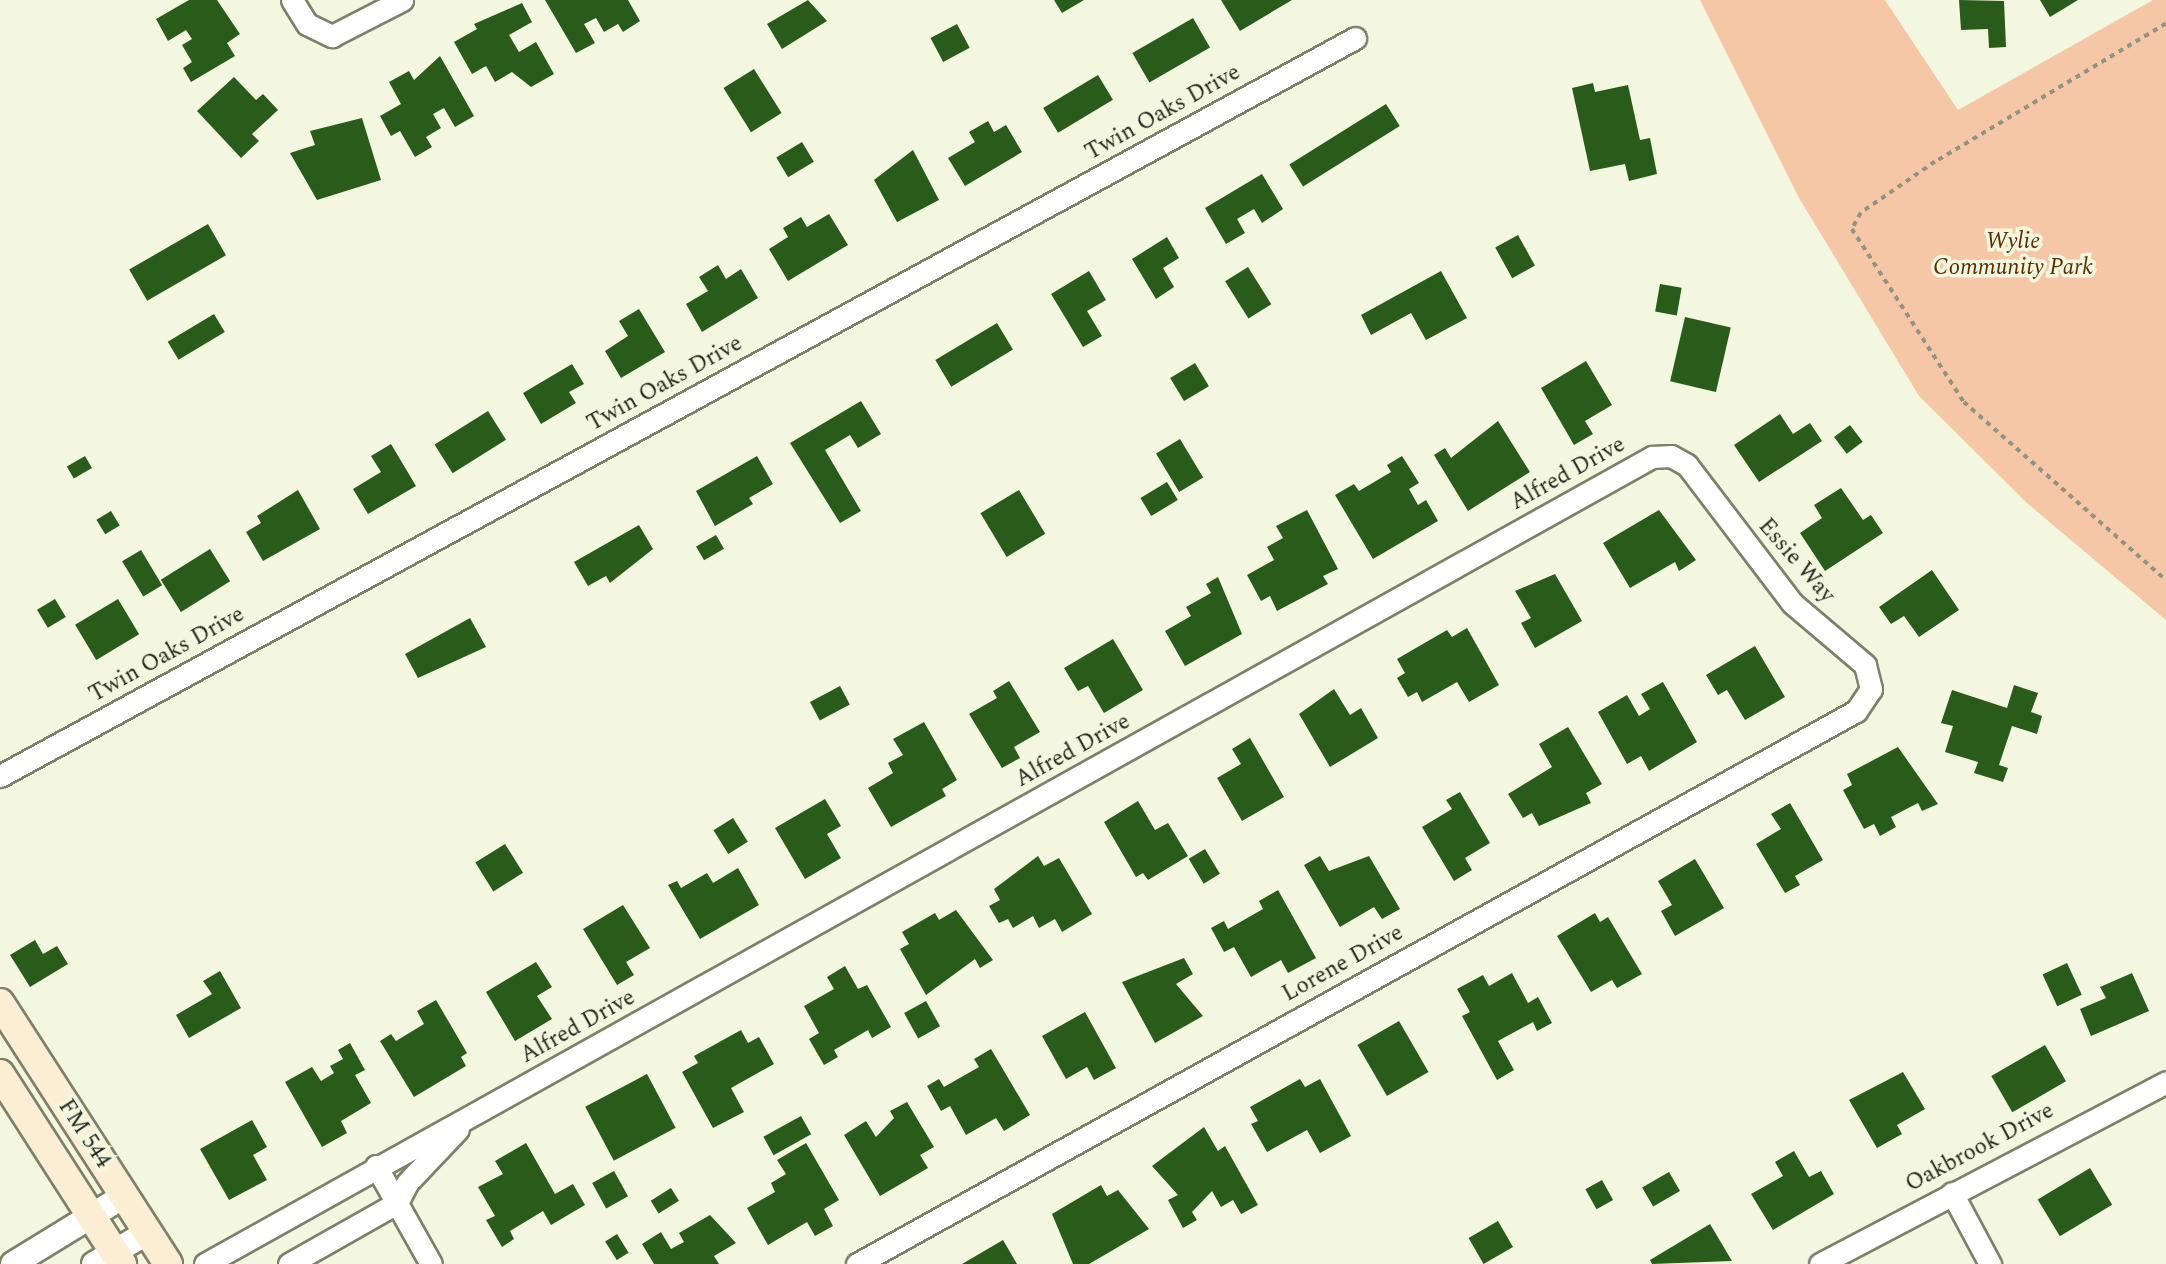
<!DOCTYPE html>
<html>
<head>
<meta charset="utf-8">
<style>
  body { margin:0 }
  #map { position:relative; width:2166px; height:1264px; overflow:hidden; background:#f4f7df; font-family:Spectral,serif }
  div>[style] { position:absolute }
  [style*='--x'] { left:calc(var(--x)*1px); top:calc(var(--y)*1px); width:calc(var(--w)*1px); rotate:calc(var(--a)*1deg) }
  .green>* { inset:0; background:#f5c7a6 }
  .building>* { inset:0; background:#295b1b; transform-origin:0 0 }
  .path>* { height:3.5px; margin-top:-1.75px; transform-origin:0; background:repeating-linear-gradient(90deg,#919383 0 5px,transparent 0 10px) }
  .roads { filter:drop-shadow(2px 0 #7e806a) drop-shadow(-2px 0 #7e806a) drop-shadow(0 2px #7e806a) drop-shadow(0 -2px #7e806a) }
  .minor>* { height:21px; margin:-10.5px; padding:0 10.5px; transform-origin:10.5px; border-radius:10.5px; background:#fff }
  .tertiary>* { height:24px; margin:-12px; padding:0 12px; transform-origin:12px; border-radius:12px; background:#fff }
  .secondary>* { height:28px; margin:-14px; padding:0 14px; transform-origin:14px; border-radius:14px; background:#fbeed4 }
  span { translate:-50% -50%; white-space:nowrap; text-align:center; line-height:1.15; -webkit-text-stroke:7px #f4f7df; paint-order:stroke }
  .street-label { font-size:23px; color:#25261d }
  .park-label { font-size:23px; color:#5c2e02; font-style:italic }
</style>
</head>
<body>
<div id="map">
  <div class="green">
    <div style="clip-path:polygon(1700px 0,1885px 0,1958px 110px,2153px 0,2166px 0,2166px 620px,2028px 504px,1919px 396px,1799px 198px)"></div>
  </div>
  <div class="building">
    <div style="clip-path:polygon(189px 0,217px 0,240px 34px,227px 43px,235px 56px,191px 82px,183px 68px,192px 62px,182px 45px,192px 39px,186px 30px,168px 41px,156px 19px)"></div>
    <div style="clip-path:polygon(545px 0,628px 0,640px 21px,623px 32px,618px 24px,604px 32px,596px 18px,584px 24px,595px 43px,576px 53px)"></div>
    <div style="clip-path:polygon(808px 0,827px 21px,782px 49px,767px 24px)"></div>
    <div style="clip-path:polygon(1054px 0,1084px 0,1062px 13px)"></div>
    <div style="clip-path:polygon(1221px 0,1292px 0,1240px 31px)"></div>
    <div style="clip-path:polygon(1959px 0,2004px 1px,2006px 47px,1989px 48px,1988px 29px,1961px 30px)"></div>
    <div style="clip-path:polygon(2040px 0,2078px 0,2050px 17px)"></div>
    <div style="clip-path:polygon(522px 3px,532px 22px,509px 35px,519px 52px,536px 42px,554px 74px,531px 87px,512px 72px,495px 82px,486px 66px,472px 74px,454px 42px,477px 29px,474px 24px)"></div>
    <div style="left:1193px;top:18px;width:34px;height:70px;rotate:60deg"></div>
    <div style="left:957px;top:24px;width:27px;height:30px;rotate:62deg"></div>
    <div style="clip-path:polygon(440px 56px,474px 116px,455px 127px,444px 108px,433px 114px,441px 128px,426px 137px,432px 147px,415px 157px,400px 131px,391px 136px,380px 116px,401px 104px,389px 82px,409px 71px,414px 80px)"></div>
    <div style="left:754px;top:69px;width:52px;height:36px;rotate:58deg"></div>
    <div style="left:1098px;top:75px;width:29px;height:64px;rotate:59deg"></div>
    <div style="clip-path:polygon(234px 77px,256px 100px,263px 94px,278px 110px,252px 134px,259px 141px,241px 158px,197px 111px)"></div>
    <div style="clip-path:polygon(1593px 83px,1595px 92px,1628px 85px,1640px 140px,1650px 138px,1657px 174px,1629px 181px,1625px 164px,1590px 171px,1572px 88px)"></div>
    <div style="left:1386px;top:104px;width:26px;height:114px;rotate:58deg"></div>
    <div style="clip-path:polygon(362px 118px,381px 180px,317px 200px,290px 153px,315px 145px,310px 131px)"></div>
    <div style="clip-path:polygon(988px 121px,994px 132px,1006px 125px,1022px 152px,965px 186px,948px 158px,975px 142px,969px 132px)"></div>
    <div style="left:802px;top:142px;width:23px;height:30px;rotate:59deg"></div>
    <div style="clip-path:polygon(913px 150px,939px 200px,897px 222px,874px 180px)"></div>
    <div style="clip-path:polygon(1262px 174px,1283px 209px,1262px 223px,1254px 209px,1237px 219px,1245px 233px,1226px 244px,1205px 208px)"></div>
    <div style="clip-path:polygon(829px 214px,848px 245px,788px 281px,769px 249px,788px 237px,783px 228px,801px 217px,807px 227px)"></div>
    <div style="left:208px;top:224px;width:36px;height:91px;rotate:60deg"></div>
    <div style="left:1518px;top:235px;width:35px;height:26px;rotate:61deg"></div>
    <div style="clip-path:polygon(1167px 237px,1179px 258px,1163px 268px,1174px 287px,1156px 299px,1132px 259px)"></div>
    <div style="clip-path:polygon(718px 265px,726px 279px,741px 269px,758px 298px,702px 332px,686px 304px,708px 291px,699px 277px)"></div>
    <div style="left:1248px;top:267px;width:44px;height:27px;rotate:58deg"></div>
    <div style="clip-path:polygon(1089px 271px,1106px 300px,1087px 311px,1102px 336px,1083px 347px,1051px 294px)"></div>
    <div style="clip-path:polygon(1441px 271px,1467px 318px,1426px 340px,1411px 313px,1371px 335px,1361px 315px)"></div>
    <div style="left:1660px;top:284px;width:22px;height:28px;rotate:10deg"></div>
    <div style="clip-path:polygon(639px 309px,665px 352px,621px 378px,605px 351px,628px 336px,619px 321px)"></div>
    <div style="left:214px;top:314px;width:21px;height:54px;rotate:59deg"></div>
    <div style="left:1685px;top:317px;width:47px;height:66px;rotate:13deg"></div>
    <div style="left:997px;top:323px;width:31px;height:72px;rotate:59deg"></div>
    <div style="clip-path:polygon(1586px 361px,1612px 405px,1585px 421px,1593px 434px,1574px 445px,1541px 388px)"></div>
    <div style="left:1195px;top:363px;width:27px;height:29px;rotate:59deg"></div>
    <div style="clip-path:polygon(572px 364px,584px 384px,569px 392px,576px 403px,541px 424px,523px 393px)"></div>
    <div style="clip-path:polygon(861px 401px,881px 434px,858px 448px,850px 435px,825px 450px,861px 511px,840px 523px,790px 443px)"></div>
    <div style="left:488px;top:411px;width:34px;height:63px;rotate:58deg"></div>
    <div style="clip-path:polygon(1780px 414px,1793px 434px,1810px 423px,1822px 441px,1759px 482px,1734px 445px)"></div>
    <div style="clip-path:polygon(1498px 421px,1530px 472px,1468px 511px,1434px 455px,1445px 448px,1451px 458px)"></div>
    <div style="left:1850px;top:425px;width:21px;height:20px;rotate:53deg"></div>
    <div style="left:1180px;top:439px;width:45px;height:28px;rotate:59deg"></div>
    <div style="clip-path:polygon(391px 444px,416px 486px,368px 514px,353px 489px,381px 472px,371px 456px)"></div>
    <div style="left:85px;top:456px;width:14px;height:21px;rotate:60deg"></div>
    <div style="clip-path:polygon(757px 456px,773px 484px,749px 498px,753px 504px,715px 526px,696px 491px)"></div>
    <div style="clip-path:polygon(1402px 456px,1419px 483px,1409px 489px,1418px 505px,1426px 500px,1438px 521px,1373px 559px,1335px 495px,1354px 484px,1359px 491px,1391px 472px,1387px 465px)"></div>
    <div style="left:1167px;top:482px;width:21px;height:31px;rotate:59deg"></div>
    <div style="clip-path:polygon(1841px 488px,1863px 520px,1871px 515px,1883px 533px,1825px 571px,1800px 533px,1822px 518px,1814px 505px)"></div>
    <div style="clip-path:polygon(298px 490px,320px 529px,263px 561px,246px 532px,261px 523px,257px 516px)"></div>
    <div style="left:1019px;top:490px;width:51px;height:45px;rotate:59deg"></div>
    <div style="clip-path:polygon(1307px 510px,1338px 569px,1323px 576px,1328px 584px,1277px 611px,1270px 596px,1261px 601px,1247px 575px,1274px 560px,1267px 547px,1283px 538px,1276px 526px)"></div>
    <div style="clip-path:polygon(1659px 510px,1696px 560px,1679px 571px,1675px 562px,1630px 588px,1603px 543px)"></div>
    <div style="left:111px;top:511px;width:17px;height:17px;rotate:59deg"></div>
    <div style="clip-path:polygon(639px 525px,653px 549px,610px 583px,606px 576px,588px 586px,574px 562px)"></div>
    <div style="left:716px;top:535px;width:16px;height:23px;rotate:60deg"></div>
    <div style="left:210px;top:549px;width:38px;height:58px;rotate:58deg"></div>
    <div style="left:141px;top:550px;width:41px;height:22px;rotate:59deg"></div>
    <div style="clip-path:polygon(1932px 570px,1959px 610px,1919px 637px,1904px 616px,1891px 624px,1879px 607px)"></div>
    <div style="clip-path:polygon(1555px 574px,1582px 621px,1535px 648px,1521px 623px,1531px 618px,1515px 591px)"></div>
    <div style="clip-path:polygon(1218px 577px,1242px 634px,1185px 666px,1165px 631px,1191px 616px,1186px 607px,1211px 593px,1206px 584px)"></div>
    <div style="left:55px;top:599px;width:21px;height:21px;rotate:59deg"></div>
    <div style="left:118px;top:599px;width:41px;height:50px;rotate:59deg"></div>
    <div style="clip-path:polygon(470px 618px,486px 647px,418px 678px,405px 654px)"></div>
    <div style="clip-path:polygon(1467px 628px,1499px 685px,1469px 702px,1457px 682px,1422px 702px,1417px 692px,1408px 697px,1397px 678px,1405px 673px,1397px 659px,1447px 630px,1452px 637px)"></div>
    <div style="clip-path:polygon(1113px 639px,1143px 690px,1104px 713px,1088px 686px,1078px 691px,1064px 668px)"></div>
    <div style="clip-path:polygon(1755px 646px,1785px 697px,1745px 720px,1727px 690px,1718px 695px,1706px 675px)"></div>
    <div style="clip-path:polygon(1009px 681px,1040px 732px,1014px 747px,1020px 758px,1002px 768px,969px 714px,997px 698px,993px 691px)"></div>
    <div style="clip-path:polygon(1663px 682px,1697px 742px,1649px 771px,1641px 756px,1627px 764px,1598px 712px,1627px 695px,1639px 716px,1650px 709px,1641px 694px)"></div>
    <div style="clip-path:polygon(2014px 685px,2038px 693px,2031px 712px,2042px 716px,2037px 734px,2012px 726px,1999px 765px,2008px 768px,2003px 782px,1974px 773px,1978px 762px,1945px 752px,1953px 726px,1941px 723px,1952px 690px,2007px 708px)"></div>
    <div style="left:840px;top:686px;width:21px;height:34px;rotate:62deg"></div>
    <div style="clip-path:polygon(1334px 689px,1350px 715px,1361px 708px,1378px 738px,1330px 767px,1299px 714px)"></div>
    <div style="clip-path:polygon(924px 722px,957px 780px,942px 789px,946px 796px,891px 827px,868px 788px,893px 773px,888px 763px,903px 755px,893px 739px)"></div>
    <div style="clip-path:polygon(1568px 727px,1602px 784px,1586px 793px,1591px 803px,1539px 826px,1532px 813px,1523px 818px,1508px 794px,1552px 767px,1539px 744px)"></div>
    <div style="clip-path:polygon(1250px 738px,1284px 797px,1242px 821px,1217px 778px,1241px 764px,1232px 749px)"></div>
    <div style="clip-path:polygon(1898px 747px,1938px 804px,1922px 811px,1918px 803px,1891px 817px,1896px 827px,1880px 836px,1874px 824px,1864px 829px,1843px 790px,1852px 785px,1847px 774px)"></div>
    <div style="clip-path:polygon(1460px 792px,1490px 843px,1465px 858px,1472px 870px,1454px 881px,1422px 827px,1452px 809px,1446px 800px)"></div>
    <div style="clip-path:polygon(825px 799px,841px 826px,827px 834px,841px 858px,805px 879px,775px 828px)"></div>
    <div style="clip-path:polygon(1138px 801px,1155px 830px,1168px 823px,1188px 856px,1148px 880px,1143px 873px,1136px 877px,1104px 822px)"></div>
    <div style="clip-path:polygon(1790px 803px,1823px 860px,1795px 876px,1800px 885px,1785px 893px,1756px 844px,1781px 829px,1771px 814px)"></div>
    <div style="left:733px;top:818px;width:28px;height:23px;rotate:58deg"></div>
    <div style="left:505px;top:844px;width:34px;height:35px;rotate:58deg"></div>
    <div style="left:1205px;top:849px;width:29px;height:19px;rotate:59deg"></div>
    <div style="clip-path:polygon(1038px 856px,1044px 866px,1059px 858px,1092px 914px,1062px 932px,1055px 919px,1039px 928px,1033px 916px,1013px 928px,1008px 919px,999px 923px,989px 906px,1000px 900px,994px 889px)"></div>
    <div style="clip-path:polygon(1320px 856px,1329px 871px,1369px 856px,1400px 909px,1382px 919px,1374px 907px,1340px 927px,1304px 865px)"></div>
    <div style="clip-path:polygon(1695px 859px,1724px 908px,1675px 936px,1661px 911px,1672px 905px,1658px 881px)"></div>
    <div style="clip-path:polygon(738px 868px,759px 905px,700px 939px,668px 885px,677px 881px,681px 888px,707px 873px,713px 883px)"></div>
    <div style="clip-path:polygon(1278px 890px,1316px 958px,1288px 973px,1281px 960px,1251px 977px,1234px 947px,1224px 952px,1211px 928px,1224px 921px,1228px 929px,1263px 909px,1259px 901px)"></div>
    <div style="clip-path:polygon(623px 905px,650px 948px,626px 962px,634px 975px,617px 985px,583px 929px)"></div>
    <div style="clip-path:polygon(956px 910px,993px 960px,980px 968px,975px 959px,926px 995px,900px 949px,909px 944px,902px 932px,935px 913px,939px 920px)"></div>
    <div style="clip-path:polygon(1595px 913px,1600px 922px,1608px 917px,1642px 974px,1617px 988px,1612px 980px,1591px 992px,1557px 936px)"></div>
    <div style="clip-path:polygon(35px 940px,43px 954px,57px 946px,68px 964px,30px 987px,10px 955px)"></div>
    <div style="clip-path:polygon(1184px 958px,1193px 974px,1176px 984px,1203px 1016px,1155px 1043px,1122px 982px)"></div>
    <div style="clip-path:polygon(536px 962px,552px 987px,537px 996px,552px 1019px,515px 1041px,486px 992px)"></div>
    <div style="left:2067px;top:963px;width:35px;height:27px;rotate:65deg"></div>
    <div style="clip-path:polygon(845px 966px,858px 989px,867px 985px,891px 1027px,872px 1038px,868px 1030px,834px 1050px,838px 1057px,824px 1065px,809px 1039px,819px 1033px,804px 1006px,834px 989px,827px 977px)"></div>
    <div style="clip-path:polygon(220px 971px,241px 1008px,189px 1038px,176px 1015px,212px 994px,203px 981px)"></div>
    <div style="clip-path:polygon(1512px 973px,1528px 1003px,1538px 997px,1552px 1023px,1537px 1031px,1533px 1022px,1498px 1041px,1514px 1070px,1497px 1080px,1462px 1016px,1470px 1012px,1457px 989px,1483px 975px,1489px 986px)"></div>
    <div style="clip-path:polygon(2132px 973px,2149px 1011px,2091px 1036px,2080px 1009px,2106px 998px,2100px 987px)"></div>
    <div style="clip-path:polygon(436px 1000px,467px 1053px,461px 1057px,466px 1066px,414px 1097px,380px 1041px,391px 1034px,396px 1041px,424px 1024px,417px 1011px)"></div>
    <div style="left:926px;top:1001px;width:29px;height:25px;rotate:61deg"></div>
    <div style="clip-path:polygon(1085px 1012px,1116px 1068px,1094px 1080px,1087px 1067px,1066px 1079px,1042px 1036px)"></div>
    <div style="left:1399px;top:1021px;width:59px;height:48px;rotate:60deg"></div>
    <div style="clip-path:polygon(741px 1030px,748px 1043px,759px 1037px,774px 1064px,731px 1088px,744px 1112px,713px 1128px,682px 1072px,698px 1063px,694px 1056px)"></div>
    <div style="clip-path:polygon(350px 1043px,365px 1070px,355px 1075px,371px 1103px,341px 1121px,347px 1133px,322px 1147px,285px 1082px,312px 1067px,321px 1081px,334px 1073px,330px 1066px,343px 1059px,338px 1050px)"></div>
    <div style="left:2045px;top:1045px;width:42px;height:62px;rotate:60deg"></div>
    <div style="clip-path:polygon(991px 1049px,1030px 1115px,1004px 1131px,996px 1118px,966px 1135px,950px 1106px,941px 1111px,927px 1086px,939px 1079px,944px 1087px,979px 1067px,974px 1059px)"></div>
    <div style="clip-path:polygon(1903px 1072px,1925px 1109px,1897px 1125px,1902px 1134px,1877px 1148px,1849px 1100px)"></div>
    <div style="left:647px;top:1074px;width:61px;height:70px;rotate:62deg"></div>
    <div style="clip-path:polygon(1300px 1079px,1305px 1087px,1320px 1079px,1351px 1136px,1320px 1153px,1307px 1130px,1267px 1152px,1251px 1124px,1258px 1121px,1250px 1107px)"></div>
    <div style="clip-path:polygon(907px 1102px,934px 1147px,920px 1155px,928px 1168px,880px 1196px,844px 1135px,866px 1121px,876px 1137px,894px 1118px,890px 1111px)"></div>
    <div style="left:801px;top:1116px;width:21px;height:43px;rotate:61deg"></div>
    <div style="clip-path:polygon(252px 1120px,267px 1147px,253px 1155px,267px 1180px,229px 1200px,200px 1149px)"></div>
    <div style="clip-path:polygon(1204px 1127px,1218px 1151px,1225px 1146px,1258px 1205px,1241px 1214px,1233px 1200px,1221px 1207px,1212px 1191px,1192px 1212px,1197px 1220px,1183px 1228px,1168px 1200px,1178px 1195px,1152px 1166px)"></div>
    <div style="clip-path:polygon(526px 1143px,555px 1194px,573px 1184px,585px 1205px,551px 1225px,543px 1211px,510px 1231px,514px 1239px,502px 1247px,486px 1220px,495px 1216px,478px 1187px,503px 1174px,495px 1161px)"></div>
    <div style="clip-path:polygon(806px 1143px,839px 1200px,824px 1209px,833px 1226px,815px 1236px,807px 1222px,768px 1245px,747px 1208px,775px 1192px,771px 1183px,786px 1174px,777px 1160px)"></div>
    <div style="clip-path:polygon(1794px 1151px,1809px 1177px,1821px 1171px,1834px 1194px,1773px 1230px,1751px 1194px,1783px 1176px,1775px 1162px)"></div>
    <div style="left:2090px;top:1168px;width:43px;height:61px;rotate:59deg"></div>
    <div style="left:614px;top:1171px;width:29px;height:25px;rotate:61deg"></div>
    <div style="left:1669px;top:1172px;width:22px;height:31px;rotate:60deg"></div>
    <div style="left:1602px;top:1180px;width:23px;height:19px;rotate:61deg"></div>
    <div style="clip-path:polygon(1101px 1185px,1107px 1196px,1118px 1190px,1149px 1229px,1089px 1264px,1073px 1264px,1052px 1214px)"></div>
    <div style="left:671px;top:1188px;width:15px;height:24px;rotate:58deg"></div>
    <div style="clip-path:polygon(710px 1215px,736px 1243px,714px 1256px,719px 1264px,654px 1264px,642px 1244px,661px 1232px,671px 1249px,684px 1242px,679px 1233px)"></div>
    <div style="left:1498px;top:1221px;width:30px;height:34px;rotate:60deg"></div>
    <div style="clip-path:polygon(1710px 1224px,1732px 1261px,1652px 1264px,1650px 1260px)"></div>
    <div style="left:617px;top:1234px;width:22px;height:14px;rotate:58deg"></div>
    <div style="clip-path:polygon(1003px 1240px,1017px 1264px,962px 1264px)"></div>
  </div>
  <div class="path">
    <div style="--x:2166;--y:24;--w:269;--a:149.1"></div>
    <div style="--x:1935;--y:162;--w:90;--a:145.4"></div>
    <div style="--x:1861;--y:213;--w:18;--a:119"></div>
    <div style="--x:1852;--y:229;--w:206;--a:57.1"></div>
    <div style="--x:1964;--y:402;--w:269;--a:41.4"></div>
  </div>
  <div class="roads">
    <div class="minor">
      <div style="--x:292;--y:0;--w:28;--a:58"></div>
      <div style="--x:307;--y:24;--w:28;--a:26"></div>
      <div style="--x:332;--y:36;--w:79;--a:-27.2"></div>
      <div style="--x:0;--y:776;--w:1543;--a:-28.57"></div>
      <div style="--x:376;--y:1166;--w:112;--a:60.7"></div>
      <div style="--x:1952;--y:1193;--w:81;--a:61.8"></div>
      <div style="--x:205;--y:1264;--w:1657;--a:-29.15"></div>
      <div style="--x:1652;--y:457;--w:19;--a:-3"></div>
      <div style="--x:1671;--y:456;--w:18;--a:29"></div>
      <div style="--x:1687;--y:465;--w:173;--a:52.7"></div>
      <div style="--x:1792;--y:603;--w:96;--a:40.3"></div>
      <div style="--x:1865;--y:665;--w:25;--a:76"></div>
      <div style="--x:1871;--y:689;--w:27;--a:124"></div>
      <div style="--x:1856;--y:711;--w:1142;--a:151.03"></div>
      <div style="--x:289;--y:1264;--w:124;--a:-29.5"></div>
      <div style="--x:397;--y:1203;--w:22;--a:-63"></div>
      <div style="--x:407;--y:1183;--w:74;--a:-46.6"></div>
      <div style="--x:1820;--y:1264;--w:391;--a:-27.7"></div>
    </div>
    <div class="tertiary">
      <div style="--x:13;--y:1264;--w:130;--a:-31.5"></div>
      <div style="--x:94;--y:1264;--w:63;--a:-30.7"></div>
    </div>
    <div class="secondary">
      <div style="--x:0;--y:1003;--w:310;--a:57.2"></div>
      <div style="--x:0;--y:1074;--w:226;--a:57.3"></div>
    </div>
  </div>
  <div class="street-label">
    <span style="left:1163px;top:113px;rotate:-29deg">Twin Oaks Drive</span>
    <span style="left:665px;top:384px;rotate:-29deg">Twin Oaks Drive</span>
    <span style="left:1568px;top:474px;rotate:-29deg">Alfred Drive</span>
    <span style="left:1796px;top:561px;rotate:49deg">Essie Way</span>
    <span style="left:167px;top:655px;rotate:-29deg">Twin Oaks Drive</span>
    <span style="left:1073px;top:751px;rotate:-29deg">Alfred Drive</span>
    <span style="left:1343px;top:964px;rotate:-29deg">Lorene Drive</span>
    <span style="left:578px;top:1027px;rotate:-29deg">Alfred Drive</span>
    <span style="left:84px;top:1134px;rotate:57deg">FM 544</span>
    <span style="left:1980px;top:1148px;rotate:-28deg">Oakbrook Drive</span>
  </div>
  <div class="park-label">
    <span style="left:2013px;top:255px">Wylie<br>Community Park</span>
  </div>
</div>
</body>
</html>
